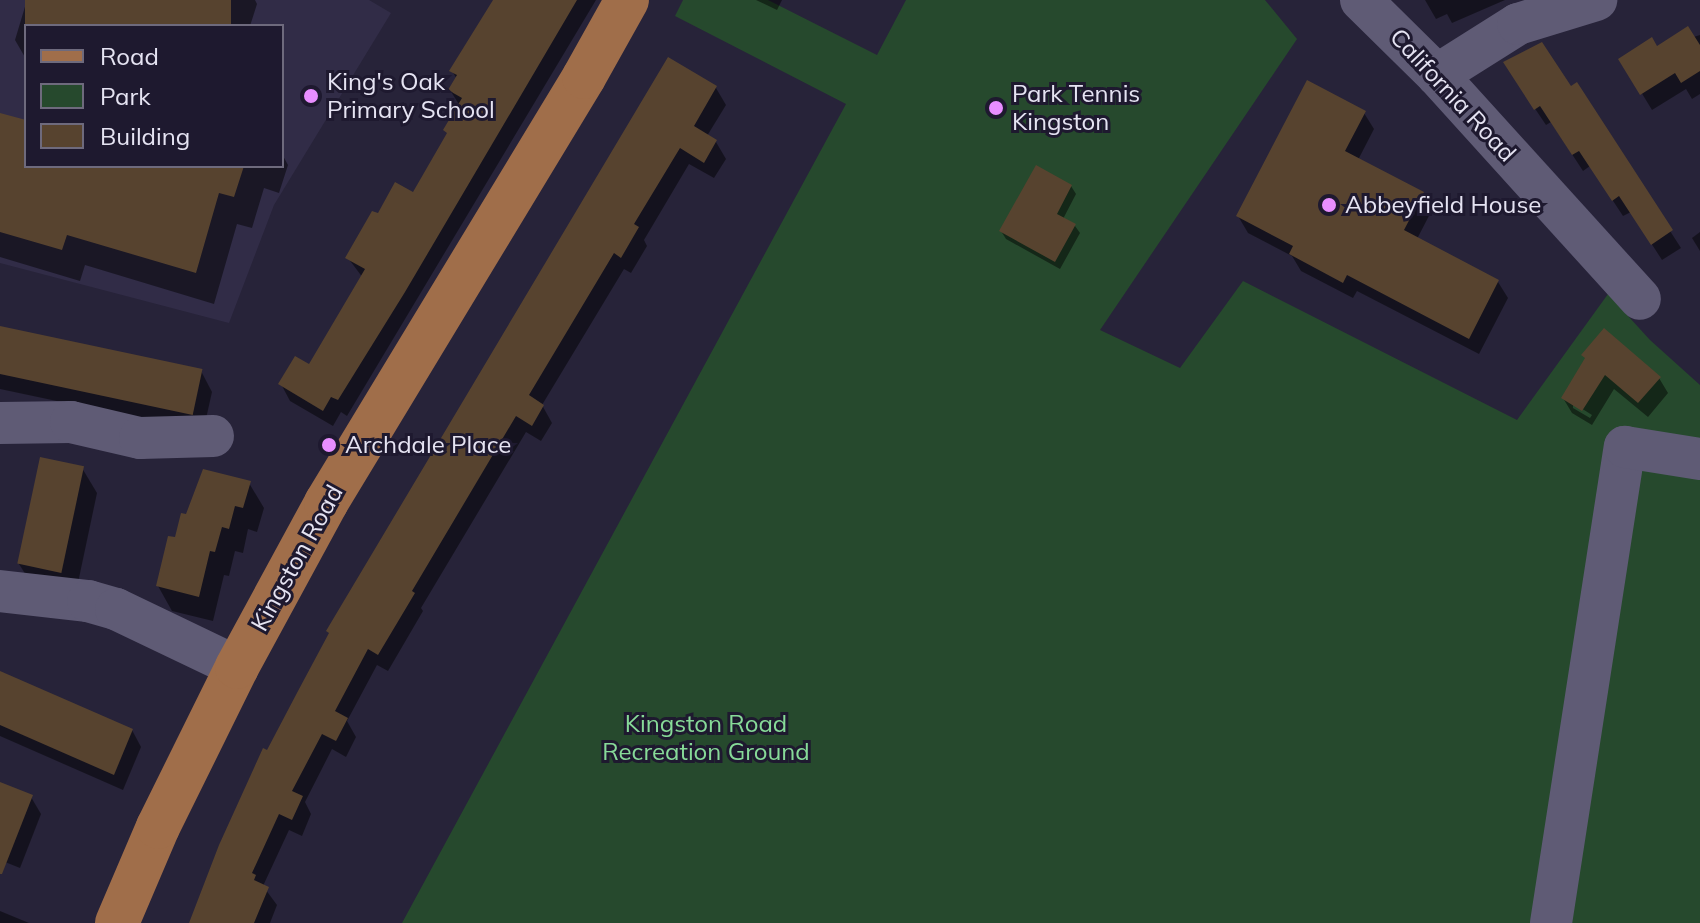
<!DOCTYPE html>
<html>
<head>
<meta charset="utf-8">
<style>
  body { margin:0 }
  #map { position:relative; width:1700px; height:923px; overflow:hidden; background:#272339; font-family:Mulish,sans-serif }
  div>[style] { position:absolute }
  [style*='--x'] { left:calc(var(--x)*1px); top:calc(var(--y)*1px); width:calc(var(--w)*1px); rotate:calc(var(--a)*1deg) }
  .built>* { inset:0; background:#312c47 }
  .green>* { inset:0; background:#26492d }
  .shadow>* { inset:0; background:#0007 }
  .building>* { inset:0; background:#57432f; transform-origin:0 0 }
  .minor>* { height:42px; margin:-21px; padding:0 21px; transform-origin:21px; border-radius:21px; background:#5f5b75 }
  .major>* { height:44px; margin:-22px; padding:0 22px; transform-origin:22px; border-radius:22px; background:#a06e4a }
  .dots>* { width:22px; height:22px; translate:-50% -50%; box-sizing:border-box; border:4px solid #1e192f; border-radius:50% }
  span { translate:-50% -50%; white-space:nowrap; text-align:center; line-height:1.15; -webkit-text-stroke:6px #1e192f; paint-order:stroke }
  .poi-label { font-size:24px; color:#e5e3f2 }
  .left { translate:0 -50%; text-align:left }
  .street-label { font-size:24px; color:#e5e3f2 }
  .park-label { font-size:24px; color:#87da98 }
  .legend { position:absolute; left:24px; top:24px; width:260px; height:144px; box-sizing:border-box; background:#1e192f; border:2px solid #6e6a7d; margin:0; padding:10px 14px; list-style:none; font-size:24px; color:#e5e3f2 }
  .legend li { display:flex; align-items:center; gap:16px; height:40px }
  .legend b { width:40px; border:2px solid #6e6a7d }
</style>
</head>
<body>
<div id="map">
  <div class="built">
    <div style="clip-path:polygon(evenodd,0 0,369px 0,391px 13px,274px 205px,229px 323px,0 263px,0 0,26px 26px,282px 26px,282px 166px,26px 166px,26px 26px)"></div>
  </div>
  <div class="green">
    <div style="clip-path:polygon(683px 0,768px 0,877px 55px,906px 0,1265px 0,1297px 39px,1100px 330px,1180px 368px,1243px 281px,1517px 420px,1608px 294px,1650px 340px,1700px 385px,1700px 923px,402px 923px,846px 104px,675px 16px)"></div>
  </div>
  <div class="shadow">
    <div style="clip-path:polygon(27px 0,255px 0,257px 4px,250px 26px,26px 26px,26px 59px,15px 40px)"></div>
    <div style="clip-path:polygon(496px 0,596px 0,347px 416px,341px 412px,333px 426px,290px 401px,281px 384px,310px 367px,363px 278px,348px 258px,378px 216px,413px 194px,448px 135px,460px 106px,450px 90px,457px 79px,452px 71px)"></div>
    <div style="clip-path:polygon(756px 0,782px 0,777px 10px)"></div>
    <div style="clip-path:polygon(1425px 0,1505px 0,1452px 23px,1447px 14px,1436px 19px)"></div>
    <div style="clip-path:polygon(1700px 35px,1700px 94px,1692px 99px,1686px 89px,1652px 110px,1621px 59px)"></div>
    <div style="clip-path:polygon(669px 60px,716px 88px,726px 105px,707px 136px,716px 142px,726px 159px,714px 178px,689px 164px,644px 240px,647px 246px,631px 273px,624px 269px,542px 405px,552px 423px,541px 441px,526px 432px,421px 608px,423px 611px,388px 671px,377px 665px,347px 721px,356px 737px,346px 757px,332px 749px,305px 802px,311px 814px,302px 836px,289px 830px,263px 886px,277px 905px,270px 923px,191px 923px,268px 753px)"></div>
    <div style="clip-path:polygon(1515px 79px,1570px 89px,1576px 85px,1681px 248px,1662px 260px,1631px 212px,1623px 216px,1590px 166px,1583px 171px,1551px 122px,1546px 125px)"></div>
    <div style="clip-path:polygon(1364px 113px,1374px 129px,1358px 160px,1422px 194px,1432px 210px,1417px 239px,1498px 282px,1508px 298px,1479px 354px,1357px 291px,1353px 298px,1301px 271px,1292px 256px,1248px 233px,1238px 216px)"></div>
    <div style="clip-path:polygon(0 115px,26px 122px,26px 166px,282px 166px,282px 154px,288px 165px,279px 193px,264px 188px,252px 228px,237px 224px,214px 304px,85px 265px,80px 281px,0 257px)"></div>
    <div style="clip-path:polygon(1071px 186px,1076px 194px,1063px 219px,1075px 226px,1080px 233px,1060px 269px,1006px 239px,1001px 231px)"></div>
    <div style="clip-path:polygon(1700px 232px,1700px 251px,1692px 238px)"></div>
    <div style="clip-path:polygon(0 328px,201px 371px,212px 392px,203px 432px,0 389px)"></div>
    <div style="clip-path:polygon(evenodd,1586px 360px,1659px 378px,1668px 393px,1648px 417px,1614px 389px,1592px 425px,1572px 413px,1563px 398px,1586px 360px,1573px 403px,1592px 415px,1590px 418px,1573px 408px,1573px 403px)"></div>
    <div style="clip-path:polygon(82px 468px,97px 493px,75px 597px,34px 588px,19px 564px)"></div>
    <div style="clip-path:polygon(249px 483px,264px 508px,257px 532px,248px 529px,243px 553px,235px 551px,229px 576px,224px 575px,213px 621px,172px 611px,158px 586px,187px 517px)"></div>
    <div style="clip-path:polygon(0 673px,132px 730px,141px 747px,123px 790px,0 736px)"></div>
    <div style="clip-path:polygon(0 784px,31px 797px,41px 814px,20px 868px,0 860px)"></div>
    <div style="clip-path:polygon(0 911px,29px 923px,0 923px)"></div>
  </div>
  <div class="building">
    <div style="left:25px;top:0;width:206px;height:27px"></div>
    <div style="clip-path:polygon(493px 0,577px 0,405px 292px,338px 400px,331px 397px,323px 411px,278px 384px,295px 356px,309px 364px,365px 269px,345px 258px,372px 211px,378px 213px,395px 182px,413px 192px,447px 133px,443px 130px,462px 98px,448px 90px,457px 75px,449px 71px)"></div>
    <div style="clip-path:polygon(1688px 26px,1700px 45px,1700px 71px,1681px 83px,1675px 73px,1640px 95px,1618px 59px,1652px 37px,1657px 46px)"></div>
    <div style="clip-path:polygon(1542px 42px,1571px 86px,1577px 82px,1673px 230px,1651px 245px,1619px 196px,1612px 201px,1579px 151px,1572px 155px,1540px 106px,1534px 110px,1503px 62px)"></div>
    <div style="clip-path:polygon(668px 57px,717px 86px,694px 126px,717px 140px,704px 163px,680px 148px,634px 224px,639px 227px,621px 258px,614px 253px,529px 395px,544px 405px,532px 426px,516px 416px,412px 591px,415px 593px,378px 655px,368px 649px,335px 711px,348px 718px,336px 741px,322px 734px,292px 791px,303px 796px,292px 820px,279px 814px,252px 873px,256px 875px,254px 880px,269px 887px,254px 923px,189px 923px,219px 845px,263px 748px,267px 750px,298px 691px,329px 633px,326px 631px)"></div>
    <div style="clip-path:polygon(1307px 80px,1366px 111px,1345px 151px,1424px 192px,1404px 230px,1499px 280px,1469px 339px,1347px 275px,1343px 283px,1289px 254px,1293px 246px,1236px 216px)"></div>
    <div style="clip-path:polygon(0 113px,26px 120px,26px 166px,244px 166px,234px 197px,219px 193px,196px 273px,67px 235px,62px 250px,0 232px)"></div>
    <div style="clip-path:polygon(1036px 165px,1072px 185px,1057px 214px,1076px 224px,1055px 262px,999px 231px)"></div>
    <div style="left:0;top:326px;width:207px;height:47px;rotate:12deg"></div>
    <div style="clip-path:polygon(1604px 328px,1661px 377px,1638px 403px,1605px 375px,1582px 411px,1561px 398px,1585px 358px,1581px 355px)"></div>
    <div style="left:40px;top:457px;width:45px;height:109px;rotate:12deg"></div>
    <div style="clip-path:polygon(203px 469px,251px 481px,243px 508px,235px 506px,229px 529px,222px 527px,215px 552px,210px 551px,199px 597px,156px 586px,168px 536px,175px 537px,181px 513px,186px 514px)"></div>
    <div style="clip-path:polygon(0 671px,133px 729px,114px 775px,0 725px)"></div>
    <div style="clip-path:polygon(0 782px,33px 795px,2px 874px,0 874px)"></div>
  </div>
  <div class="minor">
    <div style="--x:1361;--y:0;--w:107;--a:44.6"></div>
    <div style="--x:1437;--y:75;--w:302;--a:47.8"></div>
    <div style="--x:1437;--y:75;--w:96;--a:-32.2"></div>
    <div style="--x:1518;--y:24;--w:82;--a:-17.1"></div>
    <div style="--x:0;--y:423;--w:71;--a:-0.8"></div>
    <div style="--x:71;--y:422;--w:71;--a:13.1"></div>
    <div style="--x:140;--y:438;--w:73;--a:-1.6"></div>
    <div style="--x:0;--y:591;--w:89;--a:6.5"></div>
    <div style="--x:88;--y:601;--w:29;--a:16"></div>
    <div style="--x:116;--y:609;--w:134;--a:25.6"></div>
    <div style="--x:1551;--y:923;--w:482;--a:-81.2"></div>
    <div style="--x:1625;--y:447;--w:76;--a:9.1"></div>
  </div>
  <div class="major">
    <div style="--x:117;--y:923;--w:104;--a:-66.9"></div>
    <div style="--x:158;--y:827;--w:178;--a:-63.7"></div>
    <div style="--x:237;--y:667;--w:187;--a:-61.5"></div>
    <div style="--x:326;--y:503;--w:498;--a:-58.8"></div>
    <div style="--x:584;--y:77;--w:88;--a:-60.8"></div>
  </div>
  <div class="dots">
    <div style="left:311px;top:96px;background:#e88eff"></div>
    <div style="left:996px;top:108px;background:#e88eff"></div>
    <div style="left:1329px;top:205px;background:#e88eff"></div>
    <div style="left:329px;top:445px;background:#e88eff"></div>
  </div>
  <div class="poi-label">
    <span class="left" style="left:327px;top:96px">King's Oak<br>Primary School</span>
    <span class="left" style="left:1012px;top:108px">Park Tennis<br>Kingston</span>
    <span class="left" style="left:1345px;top:205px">Abbeyfield House</span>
    <span class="left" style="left:345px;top:445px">Archdale Place</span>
  </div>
  <div class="street-label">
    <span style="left:1453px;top:95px;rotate:47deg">California Road</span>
    <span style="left:297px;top:558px;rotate:-61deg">Kingston Road</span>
  </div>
  <div class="park-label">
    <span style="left:706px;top:738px">Kingston Road<br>Recreation Ground</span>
  </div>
  <ul class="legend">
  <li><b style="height:10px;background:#a06e4a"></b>Road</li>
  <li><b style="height:22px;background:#26492d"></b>Park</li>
  <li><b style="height:22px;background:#57432f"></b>Building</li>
  </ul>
</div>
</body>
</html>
